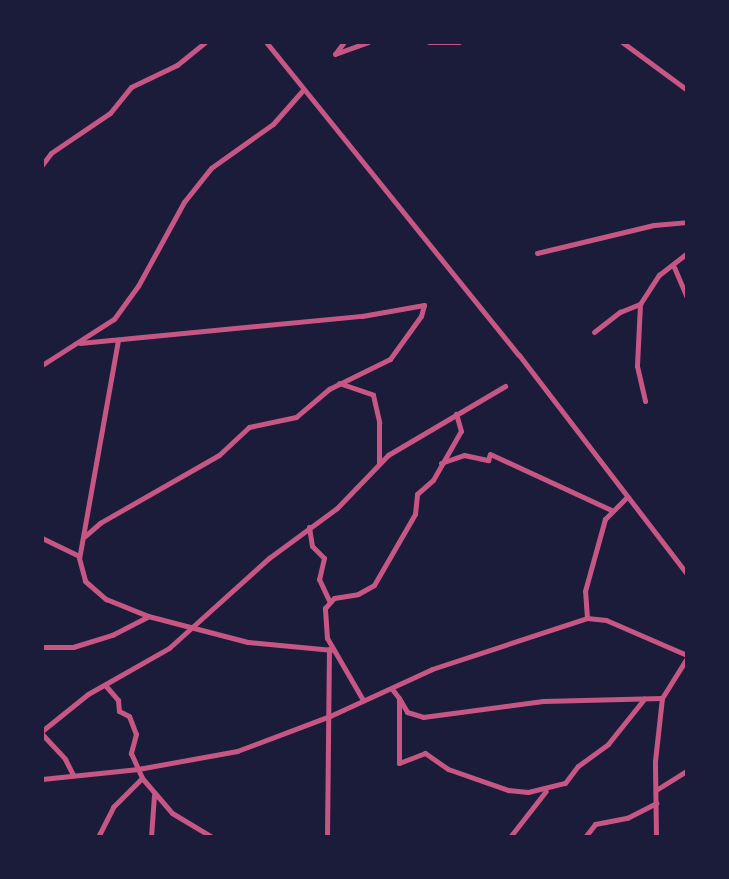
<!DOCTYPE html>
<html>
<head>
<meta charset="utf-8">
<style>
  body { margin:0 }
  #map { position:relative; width:729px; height:879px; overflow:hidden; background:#1b1b3a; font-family:Ubuntu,sans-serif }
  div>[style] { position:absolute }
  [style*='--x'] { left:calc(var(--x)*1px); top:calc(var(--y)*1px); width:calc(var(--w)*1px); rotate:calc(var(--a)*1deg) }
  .minor>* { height:5px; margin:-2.5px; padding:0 2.5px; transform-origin:2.5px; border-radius:2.5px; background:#c65784 }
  span { translate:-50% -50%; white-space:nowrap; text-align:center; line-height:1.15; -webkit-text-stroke:7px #1b1b3a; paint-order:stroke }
  .frame { position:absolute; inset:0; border:44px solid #1b1b3a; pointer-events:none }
</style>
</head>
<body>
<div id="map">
  <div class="minor">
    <div style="--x:266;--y:42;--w:402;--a:51.1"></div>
    <div style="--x:519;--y:355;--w:276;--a:52.5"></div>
    <div style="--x:429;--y:42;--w:30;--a:0"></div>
    <div style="--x:622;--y:42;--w:81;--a:36.4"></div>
    <div style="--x:335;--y:54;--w:35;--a:-20"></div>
    <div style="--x:335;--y:54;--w:15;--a:-53"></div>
    <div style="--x:42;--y:165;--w:15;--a:-53"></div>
    <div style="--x:51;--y:153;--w:71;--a:-34.1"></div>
    <div style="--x:110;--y:113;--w:33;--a:-51"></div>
    <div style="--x:131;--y:87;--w:51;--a:-25.6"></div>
    <div style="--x:177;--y:65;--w:36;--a:-39"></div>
    <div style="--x:537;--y:253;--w:120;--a:-13.5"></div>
    <div style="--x:654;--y:225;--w:33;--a:-5"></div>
    <div style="--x:674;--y:267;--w:33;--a:67"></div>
    <div style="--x:640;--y:304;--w:62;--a:92.8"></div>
    <div style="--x:637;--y:366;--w:36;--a:77"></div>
    <div style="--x:594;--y:332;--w:33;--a:-38"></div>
    <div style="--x:620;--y:312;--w:22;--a:-22"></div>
    <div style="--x:640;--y:304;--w:35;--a:-57"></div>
    <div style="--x:659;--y:275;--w:36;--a:-38"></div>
    <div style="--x:118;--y:340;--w:221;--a:100.1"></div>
    <div style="--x:79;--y:558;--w:24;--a:75"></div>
    <div style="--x:85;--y:581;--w:28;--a:41"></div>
    <div style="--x:106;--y:599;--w:45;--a:22"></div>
    <div style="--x:148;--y:616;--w:103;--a:14.6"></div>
    <div style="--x:248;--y:642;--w:85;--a:5.4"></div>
    <div style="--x:80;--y:343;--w:283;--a:-5.5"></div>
    <div style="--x:362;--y:316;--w:63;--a:-10.1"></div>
    <div style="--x:424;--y:305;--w:11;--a:105"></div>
    <div style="--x:421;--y:316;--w:53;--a:125.8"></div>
    <div style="--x:390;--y:359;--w:68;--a:153.8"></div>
    <div style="--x:329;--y:389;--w:43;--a:139.7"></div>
    <div style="--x:296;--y:417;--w:48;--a:168"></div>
    <div style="--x:249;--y:427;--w:41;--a:137"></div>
    <div style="--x:219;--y:455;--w:137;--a:150.3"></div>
    <div style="--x:100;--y:523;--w:20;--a:139"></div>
    <div style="--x:42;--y:365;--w:85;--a:-32.6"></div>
    <div style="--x:114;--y:319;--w:41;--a:-54"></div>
    <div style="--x:138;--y:286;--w:96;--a:-61.3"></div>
    <div style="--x:184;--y:202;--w:43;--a:-51.5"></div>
    <div style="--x:211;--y:168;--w:76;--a:-35.4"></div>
    <div style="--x:273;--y:124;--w:45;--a:-48.6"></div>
    <div style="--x:339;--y:383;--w:36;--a:19"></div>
    <div style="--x:373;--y:395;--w:28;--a:77"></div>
    <div style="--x:379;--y:422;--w:41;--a:90"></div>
    <div style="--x:441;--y:463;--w:24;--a:-19"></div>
    <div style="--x:464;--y:455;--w:25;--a:12"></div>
    <div style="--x:488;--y:460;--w:6;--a:-72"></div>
    <div style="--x:490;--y:454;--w:133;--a:24.8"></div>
    <div style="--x:309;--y:527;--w:19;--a:81"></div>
    <div style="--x:312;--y:546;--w:17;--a:45"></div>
    <div style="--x:324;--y:558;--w:22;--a:103"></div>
    <div style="--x:319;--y:579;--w:23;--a:65"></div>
    <div style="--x:42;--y:538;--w:39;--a:26"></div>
    <div style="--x:587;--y:618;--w:27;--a:-94"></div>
    <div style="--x:585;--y:591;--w:75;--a:-74.5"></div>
    <div style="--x:605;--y:519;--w:31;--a:-45"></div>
    <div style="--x:42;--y:647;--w:31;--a:0"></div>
    <div style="--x:73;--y:647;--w:41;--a:-17.1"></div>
    <div style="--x:112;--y:635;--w:39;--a:-27"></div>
    <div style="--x:105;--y:685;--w:20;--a:49"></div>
    <div style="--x:118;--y:700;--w:11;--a:85"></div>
    <div style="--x:119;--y:711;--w:11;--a:27"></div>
    <div style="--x:129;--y:716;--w:19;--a:69"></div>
    <div style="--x:136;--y:734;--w:20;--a:105"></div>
    <div style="--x:131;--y:753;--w:27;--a:66"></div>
    <div style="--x:142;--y:778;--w:46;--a:49.4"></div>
    <div style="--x:172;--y:813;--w:47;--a:31"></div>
    <div style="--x:392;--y:689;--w:11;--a:52"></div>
    <div style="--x:399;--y:698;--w:65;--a:90"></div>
    <div style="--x:399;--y:763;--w:28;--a:-21"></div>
    <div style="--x:425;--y:753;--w:28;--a:35"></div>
    <div style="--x:448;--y:769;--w:64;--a:19.3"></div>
    <div style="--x:508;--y:790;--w:20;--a:6"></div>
    <div style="--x:528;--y:792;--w:38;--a:-14"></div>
    <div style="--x:565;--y:783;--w:21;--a:-53"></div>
    <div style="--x:578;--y:766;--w:37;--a:-36"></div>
    <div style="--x:608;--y:744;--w:58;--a:-51.3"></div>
    <div style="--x:399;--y:698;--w:16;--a:60"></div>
    <div style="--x:407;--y:712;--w:17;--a:17"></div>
    <div style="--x:423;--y:717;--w:121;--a:-7.6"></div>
    <div style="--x:543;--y:701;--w:119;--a:-1.4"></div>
    <div style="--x:363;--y:700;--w:72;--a:-120.1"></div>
    <div style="--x:327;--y:638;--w:30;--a:-94"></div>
    <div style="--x:325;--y:608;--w:13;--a:-48"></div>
    <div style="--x:334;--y:598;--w:24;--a:-9"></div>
    <div style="--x:358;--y:594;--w:18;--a:-29"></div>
    <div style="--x:374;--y:585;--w:82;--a:-60"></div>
    <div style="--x:415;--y:514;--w:20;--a:-84"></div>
    <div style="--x:417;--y:494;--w:21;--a:-41"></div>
    <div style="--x:433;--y:480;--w:56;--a:-60.3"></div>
    <div style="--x:461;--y:431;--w:18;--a:-106"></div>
    <div style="--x:42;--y:731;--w:59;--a:-38.8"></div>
    <div style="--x:88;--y:694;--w:93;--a:-29.6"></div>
    <div style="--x:169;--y:648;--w:135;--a:-42"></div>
    <div style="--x:269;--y:558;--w:84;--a:-36.3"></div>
    <div style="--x:337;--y:508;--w:74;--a:-46.1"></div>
    <div style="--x:388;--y:455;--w:136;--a:-30.5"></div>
    <div style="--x:42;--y:734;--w:34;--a:47"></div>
    <div style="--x:65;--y:759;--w:18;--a:63"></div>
    <div style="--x:42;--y:779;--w:97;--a:-5.9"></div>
    <div style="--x:138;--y:769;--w:101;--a:-10.3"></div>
    <div style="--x:237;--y:751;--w:99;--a:-20.6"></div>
    <div style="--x:330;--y:716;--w:112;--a:-24.7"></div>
    <div style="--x:432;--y:669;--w:163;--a:-18.2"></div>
    <div style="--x:587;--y:618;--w:19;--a:6"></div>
    <div style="--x:606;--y:620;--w:88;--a:23.4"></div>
    <div style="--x:656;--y:790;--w:36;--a:-32"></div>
    <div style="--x:98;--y:837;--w:34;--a:-63"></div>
    <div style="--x:113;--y:807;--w:41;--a:-45"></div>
    <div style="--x:151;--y:837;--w:42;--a:-85.9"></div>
    <div style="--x:327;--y:837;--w:188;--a:-89.4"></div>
    <div style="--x:510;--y:837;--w:58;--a:-52"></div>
    <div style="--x:585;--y:837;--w:16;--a:-52"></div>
    <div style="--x:595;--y:824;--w:33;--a:-11"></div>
    <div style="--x:627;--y:818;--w:33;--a:-27"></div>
    <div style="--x:656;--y:837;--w:76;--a:-90.8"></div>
    <div style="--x:655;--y:761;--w:63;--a:-83.7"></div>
    <div style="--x:662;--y:698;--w:47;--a:-58"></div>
  </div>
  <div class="frame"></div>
</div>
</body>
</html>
